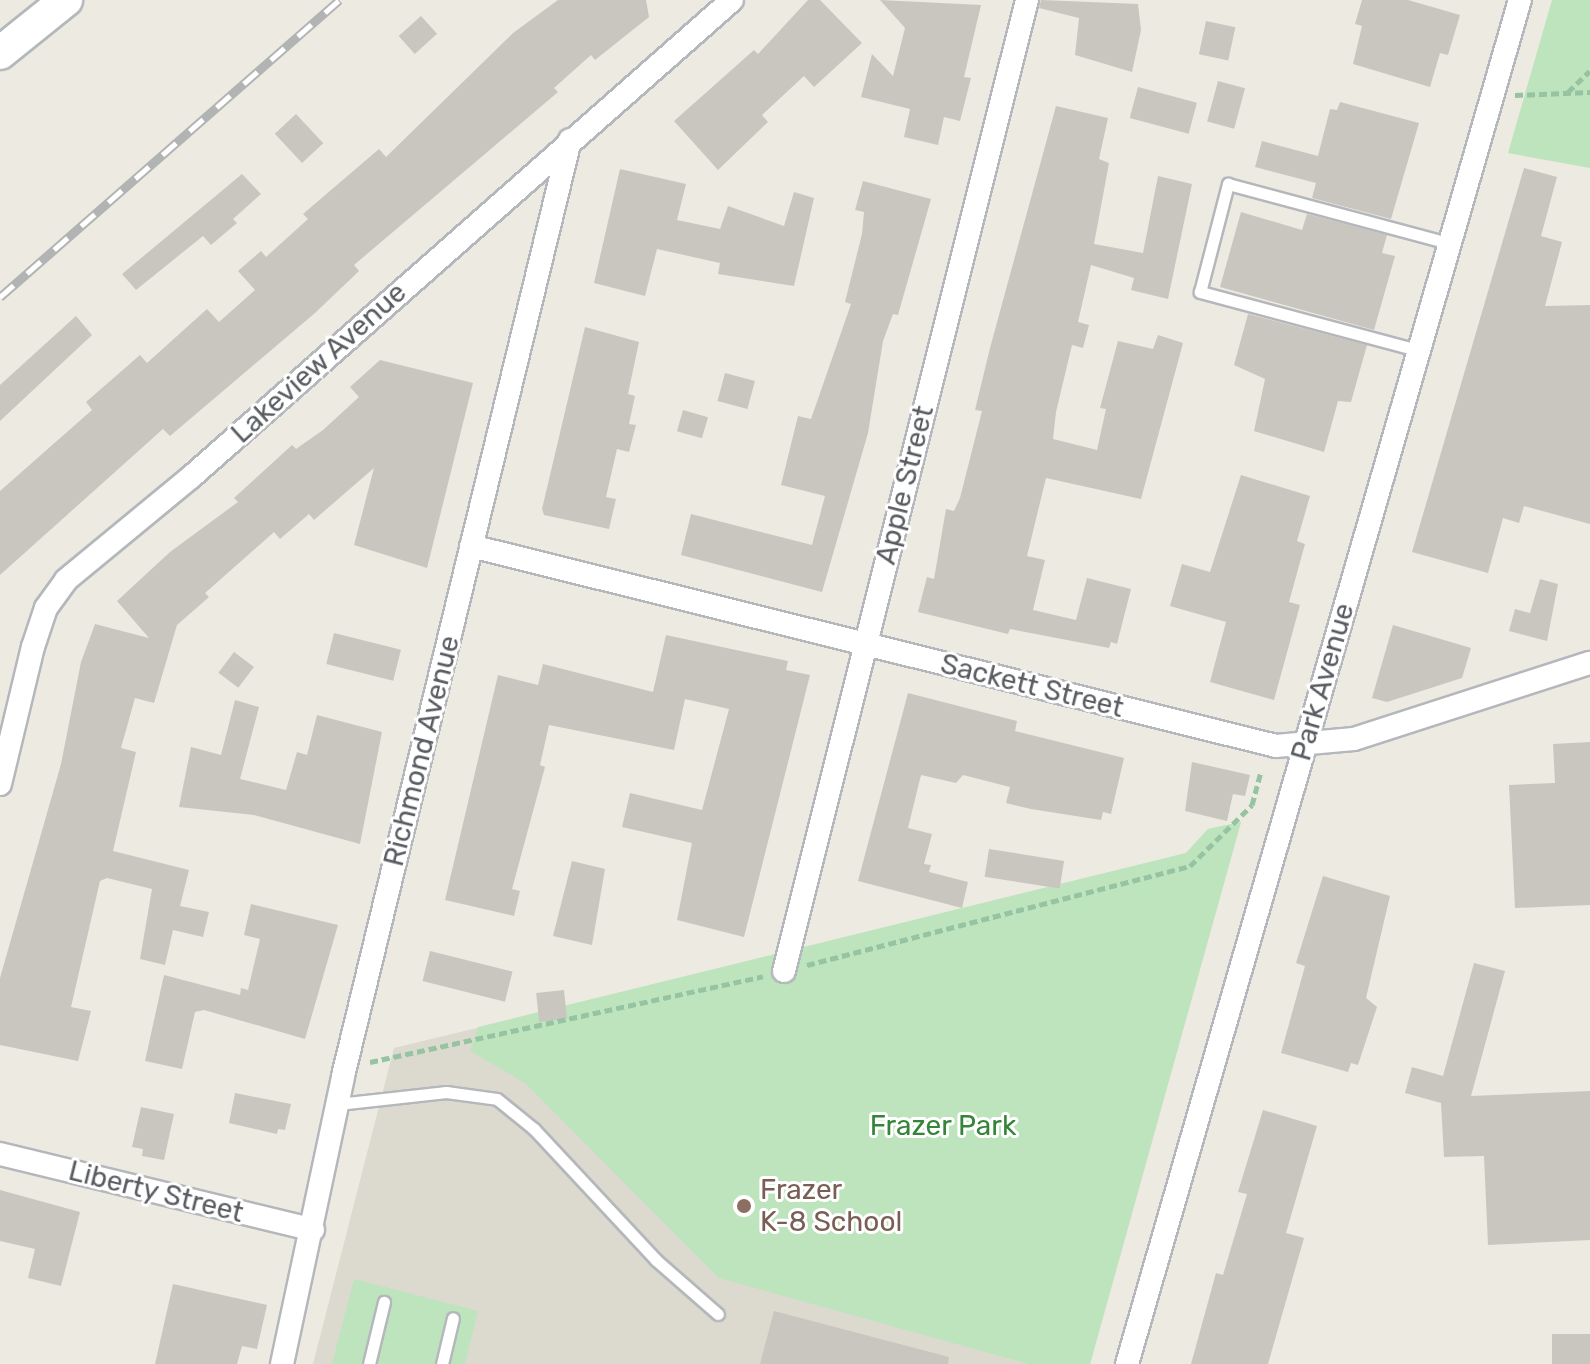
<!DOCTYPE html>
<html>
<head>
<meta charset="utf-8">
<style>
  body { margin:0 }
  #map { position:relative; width:1590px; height:1364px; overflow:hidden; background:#eceae1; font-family:Rubik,sans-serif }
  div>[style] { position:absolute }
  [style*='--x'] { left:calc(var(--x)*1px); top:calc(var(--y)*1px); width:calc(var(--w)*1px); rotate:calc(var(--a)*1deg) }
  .education>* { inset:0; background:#dcd9cf }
  .green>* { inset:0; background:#bde4bd }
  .building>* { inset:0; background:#c9c6c0; transform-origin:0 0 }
  .path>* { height:5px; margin-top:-2.5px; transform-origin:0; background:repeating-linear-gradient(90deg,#96c4a3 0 8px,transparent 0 12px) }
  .roads { filter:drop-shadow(2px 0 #b4b7bb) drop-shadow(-2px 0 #b4b7bb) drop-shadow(0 2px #b4b7bb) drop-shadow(0 -2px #b4b7bb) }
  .service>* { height:11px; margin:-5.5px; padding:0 5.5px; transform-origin:5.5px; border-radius:5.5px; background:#fff }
  .minor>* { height:22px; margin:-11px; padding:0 11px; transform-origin:11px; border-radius:11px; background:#fff }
  .secondary>* { height:32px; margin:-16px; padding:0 16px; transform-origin:16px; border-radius:16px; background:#fff }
  .rail>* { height:9px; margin-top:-4.5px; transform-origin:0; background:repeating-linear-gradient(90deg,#fff 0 18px,#b2b3b3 0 36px); box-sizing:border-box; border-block:2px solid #b2b3b3 }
  .dots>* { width:22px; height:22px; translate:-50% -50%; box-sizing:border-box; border:4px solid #fff; border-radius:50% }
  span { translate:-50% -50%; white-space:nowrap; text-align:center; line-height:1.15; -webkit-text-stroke:6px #fff; paint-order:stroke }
  .street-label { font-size:28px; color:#595d62 }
  .park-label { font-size:28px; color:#36843a }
  .education-label { font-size:28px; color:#785e54 }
  .left { translate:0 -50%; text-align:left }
</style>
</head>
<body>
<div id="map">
  <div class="education">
    <div style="clip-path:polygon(1241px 822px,1090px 1364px,313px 1364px,394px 1048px,1050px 889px,1186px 853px,1208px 829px)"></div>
  </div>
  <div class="green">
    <div style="clip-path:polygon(1552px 0,1590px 0,1590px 168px,1508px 153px)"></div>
    <div style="clip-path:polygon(1241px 822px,1090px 1364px,1029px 1364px,719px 1278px,525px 1083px,470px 1051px,478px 1027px,1186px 853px,1208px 829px)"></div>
    <div style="clip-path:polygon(354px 1279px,478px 1311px,465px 1364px,332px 1364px)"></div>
  </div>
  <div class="building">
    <div style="clip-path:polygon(558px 0,646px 0,649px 17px,595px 60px,591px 55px,554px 88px,558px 92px,354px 265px,359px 271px,315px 313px,170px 436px,163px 429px,0 575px,0 491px,92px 410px,86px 402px,140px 355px,147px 363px,207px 309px,219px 322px,255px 290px,238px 271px,261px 251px,266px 257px,308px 219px,303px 214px,379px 149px,386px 157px,513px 33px)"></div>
    <div style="clip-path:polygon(808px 0,820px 0,862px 43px,814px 87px,804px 76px,762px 115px,768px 122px,718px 170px,674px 121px,754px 50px,758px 54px)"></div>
    <div style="clip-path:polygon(880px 0,981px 5px,964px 77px,971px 78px,960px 121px,944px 117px,938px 145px,904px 137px,910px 109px,861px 97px,872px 54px,893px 76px,905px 28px)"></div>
    <div style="clip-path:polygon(1041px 0,1138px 4px,1141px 30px,1132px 72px,1075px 55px,1079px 18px,1039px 8px)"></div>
    <div style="clip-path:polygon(1362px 0,1408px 0,1460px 15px,1448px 55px,1440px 53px,1430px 87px,1353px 64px,1362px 26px,1355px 24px)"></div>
    <div style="left:421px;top:16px;width:24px;height:30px;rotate:48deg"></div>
    <div style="left:1206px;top:21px;width:30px;height:34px;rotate:12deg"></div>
    <div style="left:1218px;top:81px;width:28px;height:42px;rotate:15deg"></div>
    <div style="left:1138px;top:87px;width:61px;height:32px;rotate:15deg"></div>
    <div style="clip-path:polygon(1340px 102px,1419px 123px,1391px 219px,1312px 198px,1316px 183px,1255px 167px,1262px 141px,1318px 156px,1330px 109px,1337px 110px)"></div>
    <div style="clip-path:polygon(1056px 106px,1108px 118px,1099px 159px,1109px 163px,1094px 244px,1143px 253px,1158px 176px,1192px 184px,1168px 299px,1131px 290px,1134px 278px,1091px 265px,1078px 322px,1089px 325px,1083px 348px,1072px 345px,1056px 412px,1053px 439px,1097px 450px,1106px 409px,1100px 408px,1118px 341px,1153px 349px,1158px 335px,1183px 343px,1141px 499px,1046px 478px,1027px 556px,1045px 560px,1033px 610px,1076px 620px,1087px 578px,1131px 589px,1117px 644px,1111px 642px,1109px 648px,1010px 629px,1008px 634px,918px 612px,927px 577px,934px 579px,946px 509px,954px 511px,960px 498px,982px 411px,975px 410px,990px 348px)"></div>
    <div style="left:296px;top:114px;width:40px;height:29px;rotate:47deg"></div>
    <div style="clip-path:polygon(1524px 168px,1557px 177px,1541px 236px,1562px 242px,1545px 306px,1590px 305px,1590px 524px,1524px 506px,1519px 523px,1503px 518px,1488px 573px,1412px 552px)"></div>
    <div style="clip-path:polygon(620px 169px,686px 184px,677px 220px,720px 229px,728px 206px,784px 226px,794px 192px,814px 198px,794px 286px,718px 274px,720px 263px,657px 249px,645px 296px,594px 283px)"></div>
    <div style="clip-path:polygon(242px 174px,261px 194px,233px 219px,237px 223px,211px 245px,203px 236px,136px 290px,122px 274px)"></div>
    <div style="clip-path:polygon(863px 181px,931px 199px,898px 315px,893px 314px,883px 341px,868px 433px,822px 592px,681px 555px,691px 514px,812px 545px,825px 496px,781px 485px,798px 416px,811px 419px,851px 304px,845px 302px,862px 234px,864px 212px,855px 210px)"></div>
    <div style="clip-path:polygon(1241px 212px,1302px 230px,1307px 214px,1387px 235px,1382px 253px,1395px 256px,1374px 330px,1220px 287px)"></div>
    <div style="clip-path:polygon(1248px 314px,1367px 345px,1351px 402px,1338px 401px,1324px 452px,1254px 431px,1265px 379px,1234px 365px)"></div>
    <div style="clip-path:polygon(76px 316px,92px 335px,0 421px,0 385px)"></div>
    <div style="clip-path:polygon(585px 327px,639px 342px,628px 394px,635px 396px,629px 424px,636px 425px,629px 452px,617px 449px,606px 497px,616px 499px,609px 529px,544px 515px,542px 509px)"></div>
    <div style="clip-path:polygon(380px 360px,473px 383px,427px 568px,354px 545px,374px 468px,314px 520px,309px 514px,280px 539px,274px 532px,205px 593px,209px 597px,177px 625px,154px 703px,135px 698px,121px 748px,136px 752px,113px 851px,189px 870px,180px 906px,209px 912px,203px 937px,173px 930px,165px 965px,140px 959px,152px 889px,107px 878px,100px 881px,71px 1007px,91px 1011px,78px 1061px,0 1045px,0 978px,61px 764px,81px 662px,95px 624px,149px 638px,117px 601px,170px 552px,238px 502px,234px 498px,292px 445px,296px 449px,323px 430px,359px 397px,350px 387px)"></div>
    <div style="left:725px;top:373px;width:31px;height:29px;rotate:15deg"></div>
    <div style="left:683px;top:410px;width:26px;height:22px;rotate:16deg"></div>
    <div style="clip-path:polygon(1241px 475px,1310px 496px,1297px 541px,1305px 544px,1289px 602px,1300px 605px,1274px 700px,1210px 682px,1226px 622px,1170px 606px,1182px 564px,1210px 572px)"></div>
    <div style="clip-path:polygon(1540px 579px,1558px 584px,1547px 641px,1509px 631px,1515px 609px,1530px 613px)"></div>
    <div style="clip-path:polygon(1393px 625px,1471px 648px,1462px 678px,1387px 702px,1372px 698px)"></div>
    <div style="left:334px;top:633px;width:69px;height:32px;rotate:14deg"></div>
    <div style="clip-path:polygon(666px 635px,788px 661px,786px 670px,810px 675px,744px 937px,677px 920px,692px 843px,622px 827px,630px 793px,702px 810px,729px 709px,685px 699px,674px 750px,549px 725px,540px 765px,545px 767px,512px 889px,520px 891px,514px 916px,445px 900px,498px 675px,538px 685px,543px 664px,653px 692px)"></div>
    <div style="left:234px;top:652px;width:25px;height:26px;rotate:37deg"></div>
    <div style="clip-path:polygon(908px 693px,1017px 721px,1015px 731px,1124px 758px,1111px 814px,1103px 812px,1101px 820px,1031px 809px,1006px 803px,1010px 787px,963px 775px,956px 783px,921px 775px,908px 828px,932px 834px,924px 864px,931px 865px,929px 872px,968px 882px,962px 908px,858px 881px)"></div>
    <div style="clip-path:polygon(235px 700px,259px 707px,240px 779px,286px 790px,297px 752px,307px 755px,317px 715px,382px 732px,360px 844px,254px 815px,179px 807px,191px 747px,221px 755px)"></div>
    <div style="clip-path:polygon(1590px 742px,1590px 905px,1515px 908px,1509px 785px,1555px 783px,1553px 744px)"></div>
    <div style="clip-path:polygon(1192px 762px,1250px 775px,1245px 796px,1233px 794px,1227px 821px,1185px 811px)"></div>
    <div style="left:989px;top:849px;width:76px;height:28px;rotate:9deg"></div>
    <div style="clip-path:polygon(572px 861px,605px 869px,592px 945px,553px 936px)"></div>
    <div style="clip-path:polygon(1323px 876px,1390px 896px,1366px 998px,1377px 1007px,1358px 1065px,1351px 1063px,1348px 1072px,1281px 1053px,1305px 966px,1296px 963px)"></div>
    <div style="clip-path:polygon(251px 904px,338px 925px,305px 1039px,204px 1010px,195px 1012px,182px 1069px,145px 1061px,164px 975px,240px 995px,241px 988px,248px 990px,260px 939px,244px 935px)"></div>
    <div style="left:430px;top:951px;width:85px;height:31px;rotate:14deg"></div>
    <div style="clip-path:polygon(1474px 963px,1505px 971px,1471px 1096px,1590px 1091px,1590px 1240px,1488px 1245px,1484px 1156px,1444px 1157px,1441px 1103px,1405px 1093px,1412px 1067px,1443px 1076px)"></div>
    <div style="left:564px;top:990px;width:29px;height:28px;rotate:84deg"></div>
    <div style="clip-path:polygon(235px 1093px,291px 1104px,285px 1130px,278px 1129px,277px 1134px,229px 1123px)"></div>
    <div style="clip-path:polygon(141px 1107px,174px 1114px,164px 1160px,142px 1156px,143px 1149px,132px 1147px)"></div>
    <div style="clip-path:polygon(1263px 1110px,1317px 1126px,1286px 1233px,1304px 1238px,1268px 1364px,1191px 1364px,1216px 1273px,1223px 1275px,1247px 1194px,1238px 1192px)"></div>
    <div style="clip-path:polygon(0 1190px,80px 1212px,61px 1286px,28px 1278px,35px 1249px,0 1241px)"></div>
    <div style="clip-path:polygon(173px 1284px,267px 1305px,257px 1349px,242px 1346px,237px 1364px,155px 1364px)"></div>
    <div style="clip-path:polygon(774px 1311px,949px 1357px,948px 1364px,760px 1364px)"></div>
    <div style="left:1590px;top:1334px;width:30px;height:38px;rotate:90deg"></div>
  </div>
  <div class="path">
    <div style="--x:1568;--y:92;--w:30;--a:-44"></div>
    <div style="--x:1515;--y:95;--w:75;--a:-2.3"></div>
    <div style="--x:807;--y:965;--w:396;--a:-14.5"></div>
    <div style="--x:1190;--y:866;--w:87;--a:-44.5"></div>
    <div style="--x:1252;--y:805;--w:34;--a:-75"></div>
    <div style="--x:370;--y:1062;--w:402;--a:-12.3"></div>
  </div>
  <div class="roads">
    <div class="service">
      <div style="--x:1417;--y:350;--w:225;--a:-165"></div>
      <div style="--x:1200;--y:292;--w:112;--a:-75.5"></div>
      <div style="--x:1228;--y:184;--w:228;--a:15"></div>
      <div style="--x:338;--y:1104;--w:109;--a:-6.3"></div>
      <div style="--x:446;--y:1092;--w:51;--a:7.8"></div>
      <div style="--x:497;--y:1099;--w:48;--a:39"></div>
      <div style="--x:534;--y:1129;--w:179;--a:47"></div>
      <div style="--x:656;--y:1260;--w:82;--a:41.1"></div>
      <div style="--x:369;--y:1364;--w:64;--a:-76.4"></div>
      <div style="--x:442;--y:1364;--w:47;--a:-76.6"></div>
    </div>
    <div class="minor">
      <div style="--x:471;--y:546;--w:829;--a:13.95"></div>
      <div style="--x:1276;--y:746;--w:78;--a:-5.1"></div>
      <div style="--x:1354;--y:739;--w:248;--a:-17.9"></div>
      <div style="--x:0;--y:784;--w:141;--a:-76.5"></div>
      <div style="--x:33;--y:647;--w:41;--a:-71.6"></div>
      <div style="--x:46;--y:608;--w:34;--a:-54"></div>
      <div style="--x:66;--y:580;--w:162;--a:-39.5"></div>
      <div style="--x:191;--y:477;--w:721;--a:-41.4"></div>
      <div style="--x:784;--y:971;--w:1001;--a:-75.95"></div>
      <div style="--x:0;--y:1154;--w:322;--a:13.6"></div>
      <div style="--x:282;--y:1364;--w:294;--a:-78"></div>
      <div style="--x:343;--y:1076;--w:963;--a:-76.37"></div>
      <div style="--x:1127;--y:1364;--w:1419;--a:-73.93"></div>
    </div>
    <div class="secondary">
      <div style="--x:0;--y:53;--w:85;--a:-38.8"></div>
    </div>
  </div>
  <div class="rail">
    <div style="--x:0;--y:297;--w:451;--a:-41.2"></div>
  </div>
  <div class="dots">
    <div style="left:744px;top:1206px;background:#8d6e63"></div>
  </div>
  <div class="street-label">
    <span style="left:319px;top:363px;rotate:-42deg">Lakeview Avenue</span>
    <span style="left:905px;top:485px;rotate:-76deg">Apple Street</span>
    <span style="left:1323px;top:682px;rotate:-74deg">Park Avenue</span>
    <span style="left:1032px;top:686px;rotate:14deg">Sackett Street</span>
    <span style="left:422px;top:751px;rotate:-76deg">Richmond Avenue</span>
    <span style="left:156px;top:1192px;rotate:14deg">Liberty Street</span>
  </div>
  <div class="park-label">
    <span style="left:943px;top:1126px">Frazer Park</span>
  </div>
  <div class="education-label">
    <span class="left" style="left:760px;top:1206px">Frazer<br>K-8 School</span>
  </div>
</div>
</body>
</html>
